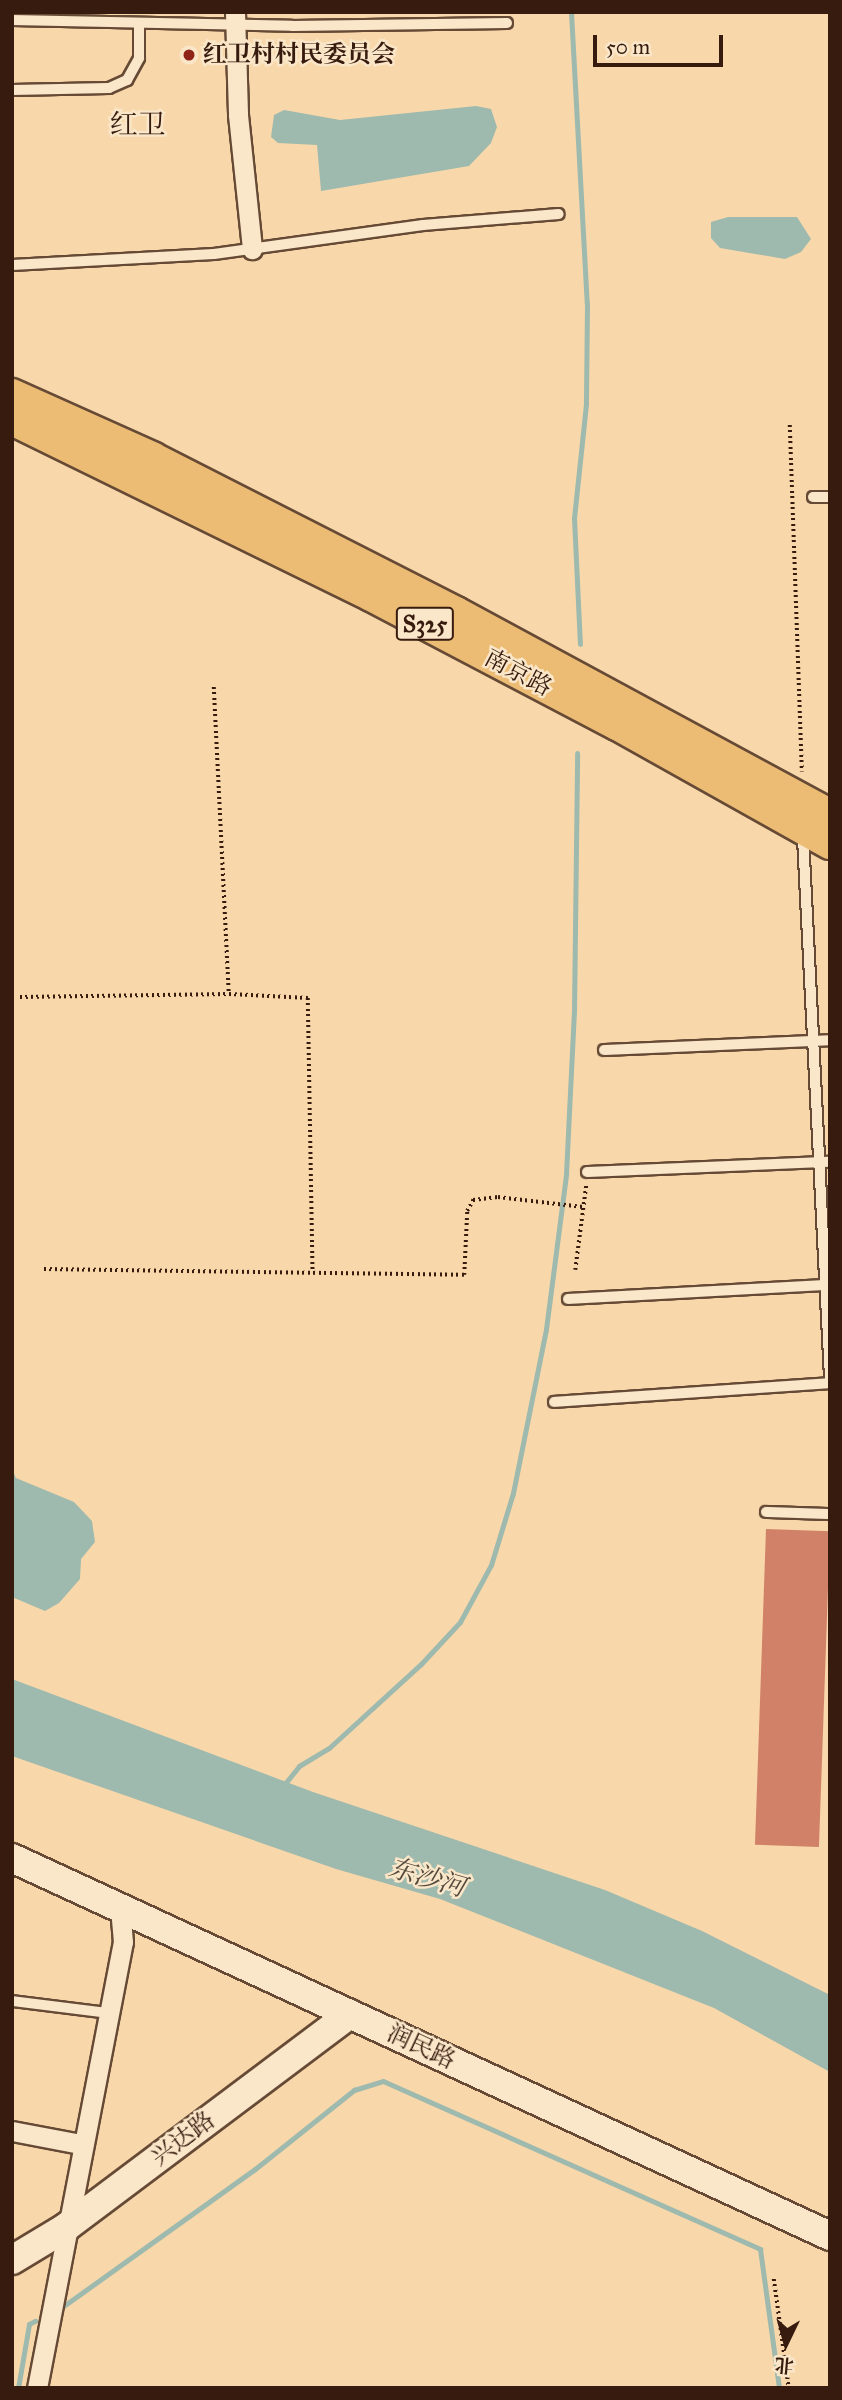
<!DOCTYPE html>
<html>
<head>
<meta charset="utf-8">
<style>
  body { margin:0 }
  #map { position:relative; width:842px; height:2400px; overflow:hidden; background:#f8d8aa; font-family:"IM FELL Great Primer","Noto Serif SC",serif }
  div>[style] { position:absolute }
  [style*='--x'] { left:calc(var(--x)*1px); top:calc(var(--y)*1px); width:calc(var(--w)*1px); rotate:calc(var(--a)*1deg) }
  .water>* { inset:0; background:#9eb9ae }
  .stream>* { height:5px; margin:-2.5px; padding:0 2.5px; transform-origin:2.5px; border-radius:2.5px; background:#9eb9ae }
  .building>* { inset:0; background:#d08168; transform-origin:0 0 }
  .path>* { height:3.5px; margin-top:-1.75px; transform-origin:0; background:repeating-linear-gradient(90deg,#361b0e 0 2px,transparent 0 5.5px) }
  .roads { filter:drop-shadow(2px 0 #664a35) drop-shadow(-2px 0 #664a35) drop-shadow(0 2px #664a35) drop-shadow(0 -2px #664a35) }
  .lane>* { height:10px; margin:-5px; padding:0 5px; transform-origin:5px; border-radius:5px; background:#fae6c8 }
  .street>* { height:19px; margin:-9.5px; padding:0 9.5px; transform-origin:9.5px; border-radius:9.5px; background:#fae6c8 }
  .secondary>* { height:28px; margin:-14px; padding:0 14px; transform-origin:14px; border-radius:14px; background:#fae6c8 }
  .primary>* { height:30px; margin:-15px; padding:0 15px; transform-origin:15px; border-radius:15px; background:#ecbc75 }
  .dots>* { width:19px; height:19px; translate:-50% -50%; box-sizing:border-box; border:4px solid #fae6c8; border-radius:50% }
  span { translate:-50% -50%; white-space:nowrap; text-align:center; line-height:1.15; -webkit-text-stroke:5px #fae6c8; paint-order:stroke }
  .shield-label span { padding:2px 5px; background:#fae6c8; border:2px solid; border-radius:5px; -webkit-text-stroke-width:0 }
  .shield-label { font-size:23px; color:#361b0e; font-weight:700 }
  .poi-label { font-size:24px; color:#361b0e; font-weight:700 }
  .left { translate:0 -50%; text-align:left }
  .street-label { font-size:24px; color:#361b0e }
  .water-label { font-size:26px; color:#554a3e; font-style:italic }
  .quarter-label { font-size:28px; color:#361b0e }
  .frame { position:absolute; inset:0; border:14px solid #361b0e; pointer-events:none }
  .north { position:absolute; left:751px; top:2309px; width:70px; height:70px; -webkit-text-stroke:5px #fae6c8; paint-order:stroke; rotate:185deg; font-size:19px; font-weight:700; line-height:28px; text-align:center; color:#361b0e }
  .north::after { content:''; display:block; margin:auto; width:24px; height:32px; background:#361b0e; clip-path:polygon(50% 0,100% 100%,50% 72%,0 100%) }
  .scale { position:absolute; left:593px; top:35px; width:130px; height:32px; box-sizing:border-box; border:4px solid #361b0e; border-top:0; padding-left:9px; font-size:21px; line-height:24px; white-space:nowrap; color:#361b0e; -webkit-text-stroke:5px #fae6c8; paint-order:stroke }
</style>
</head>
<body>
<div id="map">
  <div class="water">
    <div style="clip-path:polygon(476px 106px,491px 109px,497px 127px,491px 143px,469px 166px,321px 191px,317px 145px,278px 143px,271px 137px,274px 115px,284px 110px,340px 120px)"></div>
    <div style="clip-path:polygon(728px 217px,797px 217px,811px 239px,801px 252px,785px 259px,720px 248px,711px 238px,711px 222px)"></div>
    <div style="clip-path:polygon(12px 1469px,16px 1478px,74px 1502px,92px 1521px,95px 1542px,81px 1559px,80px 1579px,59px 1603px,45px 1611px,12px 1597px)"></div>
    <div style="clip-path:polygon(12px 1679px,313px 1792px,605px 1890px,702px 1931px,830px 1995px,830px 2072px,714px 2008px,440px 1899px,336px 1869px,12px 1756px)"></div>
  </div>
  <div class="stream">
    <div style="--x:571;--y:12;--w:292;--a:86.9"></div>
    <div style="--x:587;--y:304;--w:100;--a:90.6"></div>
    <div style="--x:586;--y:404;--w:115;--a:96"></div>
    <div style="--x:574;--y:518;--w:126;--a:87.3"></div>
    <div style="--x:283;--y:1786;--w:26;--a:-51"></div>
    <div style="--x:299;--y:1766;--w:35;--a:-31"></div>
    <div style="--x:329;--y:1748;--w:125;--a:-42.4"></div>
    <div style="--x:421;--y:1664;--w:57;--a:-47.1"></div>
    <div style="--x:460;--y:1622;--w:65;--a:-61.5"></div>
    <div style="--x:491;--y:1565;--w:75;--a:-73"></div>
    <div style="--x:513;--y:1493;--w:167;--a:-78.6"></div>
    <div style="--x:546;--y:1329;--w:156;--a:-82.6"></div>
    <div style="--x:566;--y:1174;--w:162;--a:-87.2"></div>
    <div style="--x:574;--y:1012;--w:259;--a:-89.3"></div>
    <div style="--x:58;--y:2310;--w:242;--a:-35.6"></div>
    <div style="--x:255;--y:2169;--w:127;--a:-38.6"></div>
    <div style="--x:354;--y:2090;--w:30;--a:-17"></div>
    <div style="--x:383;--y:2081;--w:413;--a:24"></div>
    <div style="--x:760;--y:2249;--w:140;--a:82.2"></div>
    <div style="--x:18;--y:2388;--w:65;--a:-80.2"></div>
    <div style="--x:29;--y:2324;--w:7;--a:-27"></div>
  </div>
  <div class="building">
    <div style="left:766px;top:1529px;width:64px;height:316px;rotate:2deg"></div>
  </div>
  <div class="path">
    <div style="--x:790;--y:425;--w:347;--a:88"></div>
    <div style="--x:214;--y:687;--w:307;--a:87.2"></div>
    <div style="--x:20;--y:997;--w:209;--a:-0.8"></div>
    <div style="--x:229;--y:994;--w:79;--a:2.9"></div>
    <div style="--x:308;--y:998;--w:273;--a:89"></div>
    <div style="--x:44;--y:1269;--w:420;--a:0.8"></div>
    <div style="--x:464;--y:1275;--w:64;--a:-87.3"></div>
    <div style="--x:467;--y:1211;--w:13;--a:-61"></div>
    <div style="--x:473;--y:1200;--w:25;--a:-7"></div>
    <div style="--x:498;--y:1197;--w:86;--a:6.7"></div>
    <div style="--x:575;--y:1270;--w:86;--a:-82.6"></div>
    <div style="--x:774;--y:2279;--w:110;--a:82.2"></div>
  </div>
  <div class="roads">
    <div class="lane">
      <div style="--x:12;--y:20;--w:280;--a:1.2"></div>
      <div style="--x:292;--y:26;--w:215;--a:-0.8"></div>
      <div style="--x:12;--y:90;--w:97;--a:-1.2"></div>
      <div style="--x:109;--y:88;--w:20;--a:-24"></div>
      <div style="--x:127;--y:80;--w:25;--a:-61"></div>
      <div style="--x:139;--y:58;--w:35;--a:-90"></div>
      <div style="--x:12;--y:265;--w:202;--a:-3.1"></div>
      <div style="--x:214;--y:254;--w:211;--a:-7.9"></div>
      <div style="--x:423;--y:225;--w:136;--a:-4.6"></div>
      <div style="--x:813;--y:497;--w:17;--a:0"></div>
      <div style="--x:803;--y:837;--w:542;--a:87.14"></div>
      <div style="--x:604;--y:1050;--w:226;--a:-2.5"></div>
      <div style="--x:587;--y:1172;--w:243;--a:-2.4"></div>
      <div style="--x:568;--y:1299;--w:261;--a:-3.1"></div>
      <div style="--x:554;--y:1402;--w:277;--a:-3.9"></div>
      <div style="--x:766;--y:1512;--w:64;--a:1.8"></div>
      <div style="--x:12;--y:2001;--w:97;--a:7.1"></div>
    </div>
    <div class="street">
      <div style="--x:235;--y:12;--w:103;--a:88.3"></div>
      <div style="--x:238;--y:115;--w:135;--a:84"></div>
      <div style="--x:12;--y:2131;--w:69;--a:10.8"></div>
      <div style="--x:37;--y:2388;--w:454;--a:-79.1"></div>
      <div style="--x:123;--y:1942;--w:34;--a:-95"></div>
    </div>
    <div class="secondary">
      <div style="--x:12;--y:1858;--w:901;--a:24.8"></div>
      <div style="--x:12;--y:2260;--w:62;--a:-31.1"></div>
      <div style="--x:65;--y:2228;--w:356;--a:-36.9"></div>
    </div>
    <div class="primary">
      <div style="--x:12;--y:394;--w:154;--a:24.2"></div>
      <div style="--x:152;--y:457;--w:341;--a:27"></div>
      <div style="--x:456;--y:612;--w:425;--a:28.4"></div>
      <div style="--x:12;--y:420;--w:400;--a:26.1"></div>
      <div style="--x:371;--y:596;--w:278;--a:27.7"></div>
      <div style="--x:617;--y:725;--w:244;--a:29.2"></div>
    </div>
  </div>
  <div class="dots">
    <div style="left:189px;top:55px;background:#8f2418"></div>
  </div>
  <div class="shield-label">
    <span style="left:425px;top:624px">S325</span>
  </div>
  <div class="poi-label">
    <span class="left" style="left:203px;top:55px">红卫村村民委员会</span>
  </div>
  <div class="street-label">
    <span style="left:518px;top:673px;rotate:28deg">南京路</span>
    <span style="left:421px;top:2047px;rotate:25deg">润民路</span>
    <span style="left:183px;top:2139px;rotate:-37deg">兴达路</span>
  </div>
  <div class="water-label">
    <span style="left:427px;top:1878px;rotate:16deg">东沙河</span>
  </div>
  <div class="quarter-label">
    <span style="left:138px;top:125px">红卫</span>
  </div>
  <div class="frame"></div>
  <div class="north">北</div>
  <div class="scale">50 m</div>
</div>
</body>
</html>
